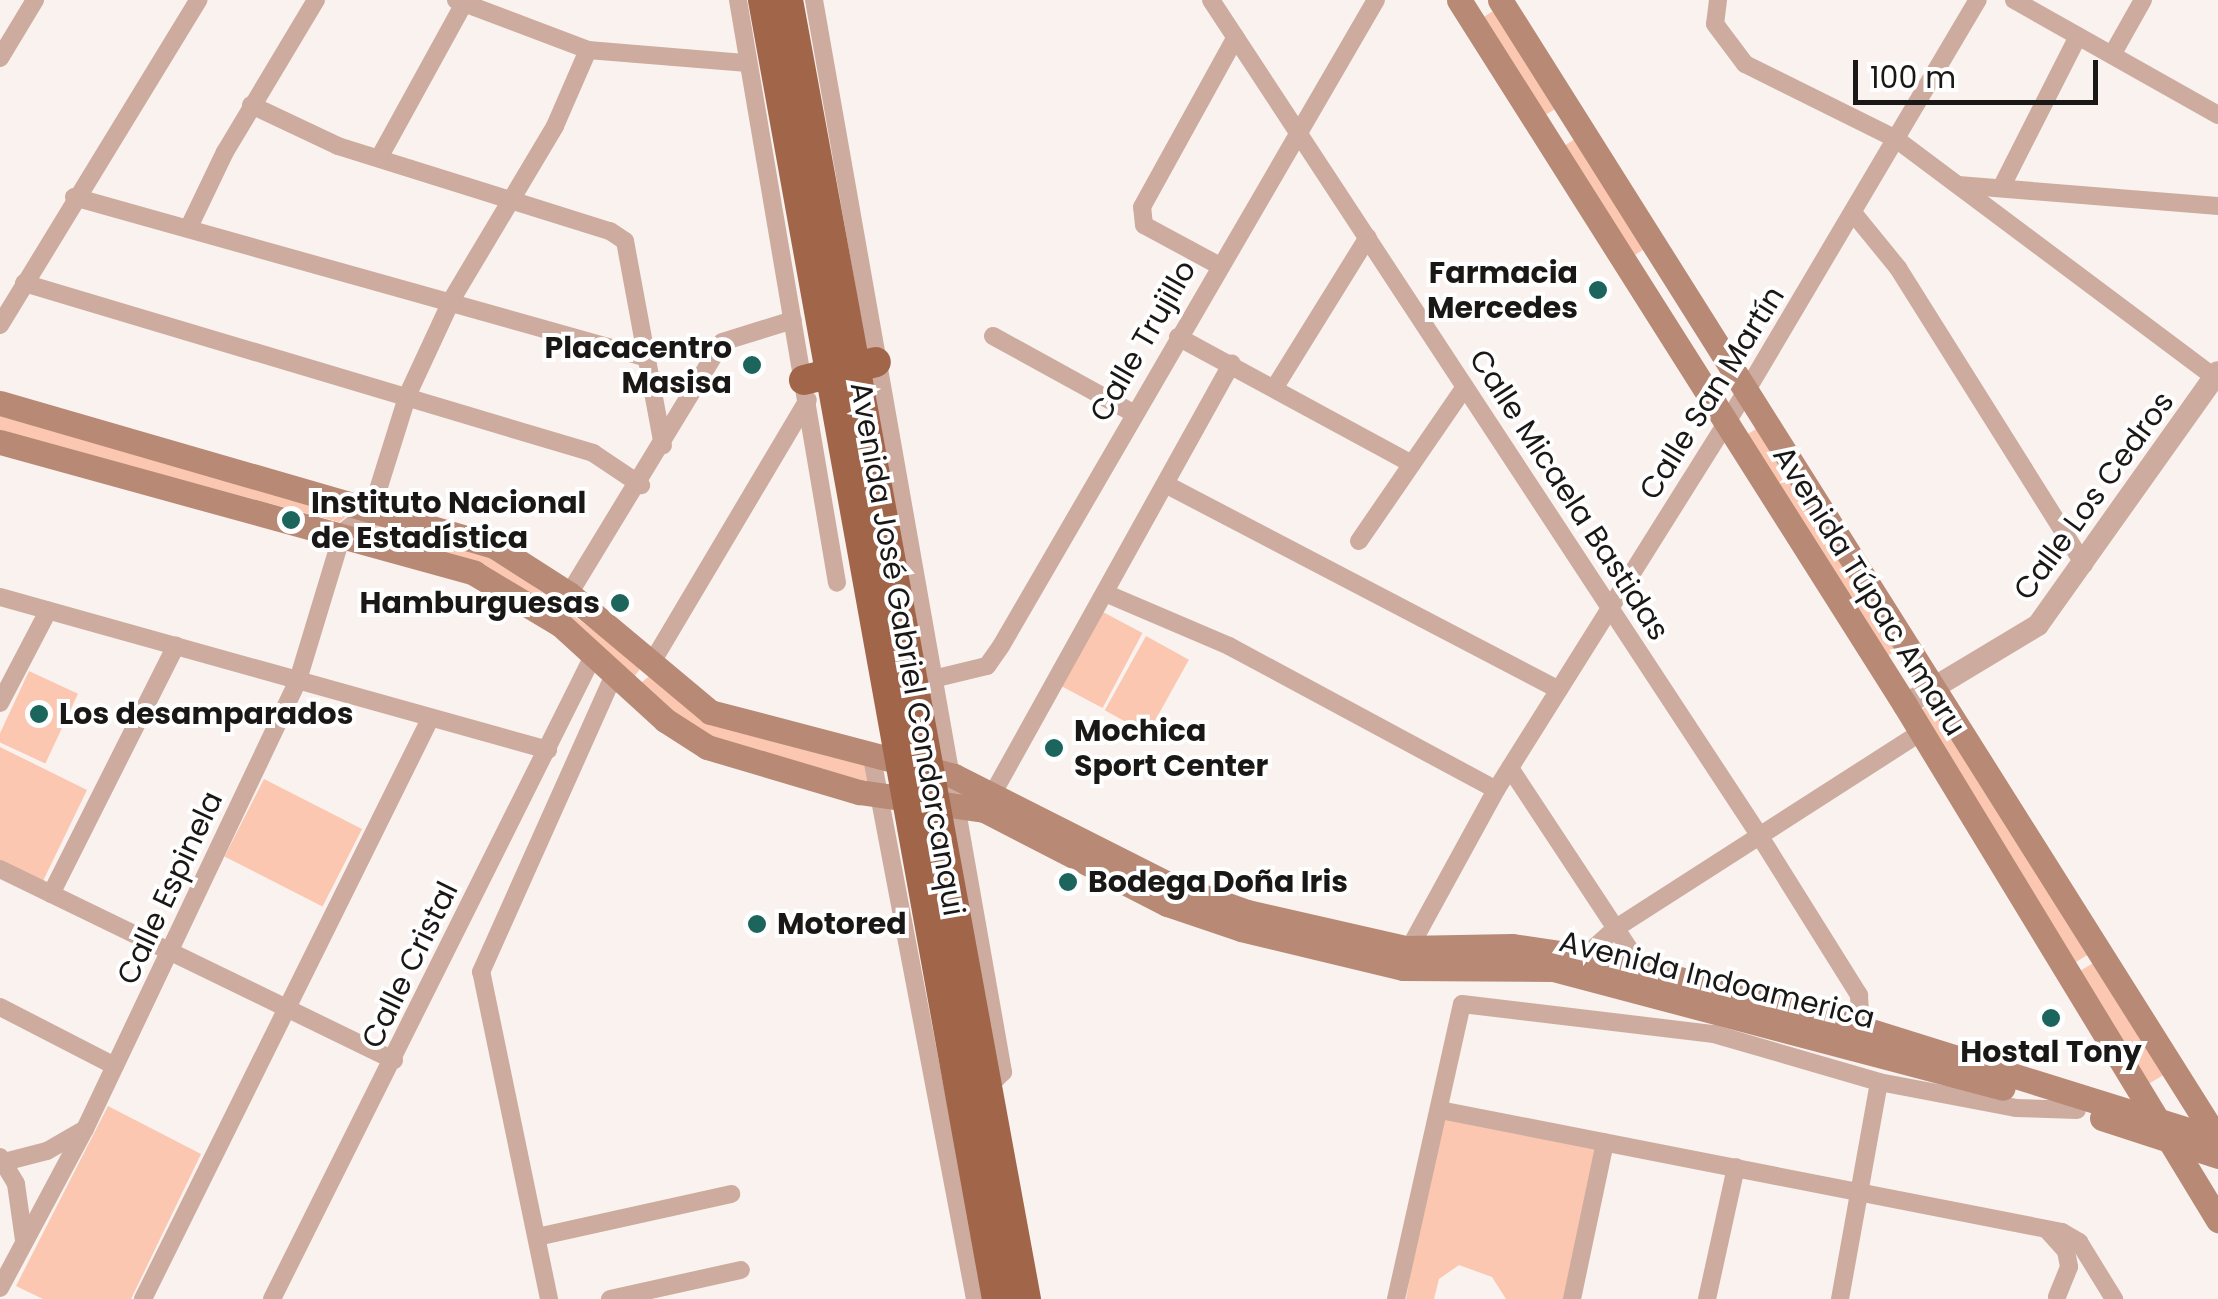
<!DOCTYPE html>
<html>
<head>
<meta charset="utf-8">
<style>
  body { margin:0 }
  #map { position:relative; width:2218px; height:1299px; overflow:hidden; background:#f9f2ef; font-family:Poppins,sans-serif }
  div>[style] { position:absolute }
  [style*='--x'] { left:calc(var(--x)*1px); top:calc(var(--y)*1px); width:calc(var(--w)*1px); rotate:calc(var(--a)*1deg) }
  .green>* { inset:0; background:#fbc7b0; transform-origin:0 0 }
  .minor>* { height:18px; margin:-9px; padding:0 9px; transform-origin:9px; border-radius:9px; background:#cdac9f }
  .tertiary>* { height:22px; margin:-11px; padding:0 11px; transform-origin:11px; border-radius:11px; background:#cdac9f }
  .secondary>* { height:25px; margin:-12.5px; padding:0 12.5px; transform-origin:12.5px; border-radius:12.5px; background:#b88975 }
  .trunk>* { height:30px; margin:-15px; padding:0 15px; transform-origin:15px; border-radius:15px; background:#a1654a }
  .dots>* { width:28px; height:28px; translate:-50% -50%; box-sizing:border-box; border:5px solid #fff; border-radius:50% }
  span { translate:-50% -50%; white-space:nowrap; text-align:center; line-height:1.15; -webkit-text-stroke:8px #fff; paint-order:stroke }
  .poi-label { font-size:30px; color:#1a1817; font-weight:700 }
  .right { translate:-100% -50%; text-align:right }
  .left { translate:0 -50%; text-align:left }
  .street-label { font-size:30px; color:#1a1817 }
  .scale { position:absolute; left:1853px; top:60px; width:245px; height:45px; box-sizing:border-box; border:5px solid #1a1817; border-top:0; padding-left:12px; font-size:30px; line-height:35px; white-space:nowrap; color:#1a1817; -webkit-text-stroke:8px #fff; paint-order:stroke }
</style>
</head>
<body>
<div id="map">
  <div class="green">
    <div style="left:1498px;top:8px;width:116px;height:24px;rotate:58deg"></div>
    <div style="left:1578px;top:137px;width:130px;height:24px;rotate:57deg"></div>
    <div style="clip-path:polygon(0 411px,352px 512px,339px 522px,0 431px)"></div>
    <div style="left:1764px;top:424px;width:262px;height:26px;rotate:58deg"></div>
    <div style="clip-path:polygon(375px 517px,487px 552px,642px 666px,632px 680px,562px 617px,360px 530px)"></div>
    <div style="left:1101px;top:611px;width:47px;height:85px;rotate:28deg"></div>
    <div style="left:1146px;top:636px;width:49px;height:85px;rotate:29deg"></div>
    <div style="left:29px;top:671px;width:54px;height:77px;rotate:25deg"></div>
    <div style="clip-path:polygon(652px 674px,706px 718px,865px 764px,870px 784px,690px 730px,637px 686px)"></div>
    <div style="left:1932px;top:703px;width:296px;height:21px;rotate:58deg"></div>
    <div style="clip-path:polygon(0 747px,87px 790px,42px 883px,0 863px)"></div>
    <div style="left:264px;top:779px;width:110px;height:87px;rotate:27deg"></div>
    <div style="left:2095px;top:962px;width:132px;height:22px;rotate:59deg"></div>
    <div style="clip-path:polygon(108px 1106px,201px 1154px,131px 1299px,43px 1299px,16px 1286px)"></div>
    <div style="clip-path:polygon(1439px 1113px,1600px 1142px,1572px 1299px,1506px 1299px,1492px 1277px,1459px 1265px,1439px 1279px,1434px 1299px,1406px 1299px)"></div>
  </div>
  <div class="minor">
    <div style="--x:456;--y:0;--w:141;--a:20.7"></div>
    <div style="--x:588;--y:50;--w:160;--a:4.7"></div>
    <div style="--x:738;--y:0;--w:591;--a:80.36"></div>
    <div style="--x:814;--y:0;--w:1089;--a:80"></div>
    <div style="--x:1003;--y:1072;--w:23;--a:135"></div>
    <div style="--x:1211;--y:0;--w:999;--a:56.72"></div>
    <div style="--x:1759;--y:835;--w:189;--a:58"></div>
    <div style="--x:1859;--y:995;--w:33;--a:87"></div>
    <div style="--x:1718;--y:0;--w:24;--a:97"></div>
    <div style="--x:1715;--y:24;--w:50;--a:53.1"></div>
    <div style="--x:1745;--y:64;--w:169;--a:26.4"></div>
    <div style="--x:1896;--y:139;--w:399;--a:36.8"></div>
    <div style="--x:2014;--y:0;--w:234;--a:29.4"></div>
    <div style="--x:2112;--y:55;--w:63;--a:-60.6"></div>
    <div style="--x:0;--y:58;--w:68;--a:-58.9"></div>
    <div style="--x:251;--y:105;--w:96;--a:25.2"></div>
    <div style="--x:338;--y:146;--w:285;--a:17.4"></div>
    <div style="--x:610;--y:231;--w:18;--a:34"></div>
    <div style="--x:625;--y:241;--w:208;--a:79.5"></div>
    <div style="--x:379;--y:158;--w:180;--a:-61.2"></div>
    <div style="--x:1958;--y:185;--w:261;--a:4.6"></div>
    <div style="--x:2001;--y:188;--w:170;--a:-63.1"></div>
    <div style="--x:74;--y:197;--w:595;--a:15.69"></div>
    <div style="--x:1854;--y:214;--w:70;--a:50.8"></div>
    <div style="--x:1898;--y:268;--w:350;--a:57.9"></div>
    <div style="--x:190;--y:225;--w:81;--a:-64.4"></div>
    <div style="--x:225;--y:152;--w:177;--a:-59.1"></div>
    <div style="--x:1218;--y:265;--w:84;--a:-151.6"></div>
    <div style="--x:1144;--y:225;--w:18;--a:-96"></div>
    <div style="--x:1142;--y:207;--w:194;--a:-61.1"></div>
    <div style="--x:24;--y:283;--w:594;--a:16.63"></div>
    <div style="--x:593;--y:453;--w:58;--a:33.7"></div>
    <div style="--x:0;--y:325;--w:381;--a:-58.6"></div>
    <div style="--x:993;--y:336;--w:160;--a:28.8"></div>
    <div style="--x:1178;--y:337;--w:266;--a:28.5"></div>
    <div style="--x:1275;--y:387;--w:176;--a:-58.2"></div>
    <div style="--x:1167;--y:485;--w:442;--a:27.6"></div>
    <div style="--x:1359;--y:541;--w:187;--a:-55.5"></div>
    <div style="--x:1105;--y:593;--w:135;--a:23.1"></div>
    <div style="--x:1229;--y:646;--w:303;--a:28.3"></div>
    <div style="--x:569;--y:594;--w:295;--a:-58.7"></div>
    <div style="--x:722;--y:342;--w:74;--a:-17.2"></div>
    <div style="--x:0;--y:597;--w:569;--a:15.6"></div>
    <div style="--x:651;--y:664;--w:307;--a:-59.3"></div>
    <div style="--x:937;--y:678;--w:51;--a:-13.5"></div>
    <div style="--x:987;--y:666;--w:24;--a:-55"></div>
    <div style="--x:1001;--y:646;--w:747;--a:-59.87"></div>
    <div style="--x:0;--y:703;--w:104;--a:-62.4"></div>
    <div style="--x:872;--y:758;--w:551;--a:79.22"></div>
    <div style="--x:1510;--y:768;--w:240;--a:56.6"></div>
    <div style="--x:987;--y:804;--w:504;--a:-60.95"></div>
    <div style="--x:0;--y:869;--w:438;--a:25.9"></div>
    <div style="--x:51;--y:894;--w:278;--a:-63.3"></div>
    <div style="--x:1586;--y:955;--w:40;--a:-42"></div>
    <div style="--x:1616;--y:928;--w:361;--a:-32.7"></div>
    <div style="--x:1404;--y:958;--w:192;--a:-61.3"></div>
    <div style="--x:1496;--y:790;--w:472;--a:-57.9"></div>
    <div style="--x:1747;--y:390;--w:453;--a:-59.4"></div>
    <div style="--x:0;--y:1007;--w:129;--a:27.2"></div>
    <div style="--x:1440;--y:1110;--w:634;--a:11.1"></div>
    <div style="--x:2062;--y:1232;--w:20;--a:30"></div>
    <div style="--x:2079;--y:1242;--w:67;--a:58.4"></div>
    <div style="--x:0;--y:1157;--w:31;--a:59"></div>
    <div style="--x:16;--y:1184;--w:57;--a:81.9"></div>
    <div style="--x:8;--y:1161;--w:40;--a:-14.4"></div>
    <div style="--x:47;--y:1151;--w:44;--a:-30.1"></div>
    <div style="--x:2048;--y:1231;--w:27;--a:48"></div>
    <div style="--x:2066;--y:1251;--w:16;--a:79"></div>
    <div style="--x:2069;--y:1267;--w:32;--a:112"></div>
    <div style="--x:537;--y:1237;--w:199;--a:-12.5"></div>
    <div style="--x:0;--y:1288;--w:180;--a:-61.9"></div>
    <div style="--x:85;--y:1129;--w:497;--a:-64.6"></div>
    <div style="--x:298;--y:680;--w:155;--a:-73.1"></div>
    <div style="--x:343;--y:532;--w:37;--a:-38"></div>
    <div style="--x:372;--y:509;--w:121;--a:-72.6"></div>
    <div style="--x:408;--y:394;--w:105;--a:-65.1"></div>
    <div style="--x:452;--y:299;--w:201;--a:-59.2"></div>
    <div style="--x:555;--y:126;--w:83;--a:-66.5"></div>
    <div style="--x:143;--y:1299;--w:647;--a:-63.67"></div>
    <div style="--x:272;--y:1299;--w:721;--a:-63.47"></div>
    <div style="--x:549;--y:1299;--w:334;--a:-101.7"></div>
    <div style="--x:481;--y:972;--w:326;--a:-65.9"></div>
    <div style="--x:610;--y:1299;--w:134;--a:-12.5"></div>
    <div style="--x:1396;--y:1299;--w:302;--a:-77.4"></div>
    <div style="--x:1462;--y:1004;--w:254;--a:6.8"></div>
    <div style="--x:1714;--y:1034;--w:172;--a:16.2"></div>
    <div style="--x:1879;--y:1082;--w:139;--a:10.7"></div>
    <div style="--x:2016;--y:1108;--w:61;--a:1.9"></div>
    <div style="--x:1572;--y:1299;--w:160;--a:-78.1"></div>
    <div style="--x:1707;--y:1299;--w:135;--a:-77.6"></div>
    <div style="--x:1840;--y:1299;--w:220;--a:-79.8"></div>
  </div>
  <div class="tertiary">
    <div style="--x:1905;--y:705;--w:155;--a:-31"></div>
    <div style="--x:2038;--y:625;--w:310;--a:-54.6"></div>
  </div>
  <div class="secondary">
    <div style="--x:1459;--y:0;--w:834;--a:57.68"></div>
    <div style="--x:1905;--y:705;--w:603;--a:58.71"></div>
    <div style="--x:1500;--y:0;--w:1347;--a:57.8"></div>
    <div style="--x:0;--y:403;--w:514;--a:16.14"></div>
    <div style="--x:494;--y:546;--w:89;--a:32.6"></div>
    <div style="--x:569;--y:594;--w:184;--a:39.9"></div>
    <div style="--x:710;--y:712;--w:252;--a:14.7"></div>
    <div style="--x:954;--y:776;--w:240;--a:26.8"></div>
    <div style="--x:1168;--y:884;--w:84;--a:19.5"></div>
    <div style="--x:1247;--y:912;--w:162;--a:12.8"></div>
    <div style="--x:1405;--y:948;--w:107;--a:-1.1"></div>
    <div style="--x:1512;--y:946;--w:102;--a:8.4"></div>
    <div style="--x:1613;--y:961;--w:257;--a:15.1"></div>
    <div style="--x:1861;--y:1028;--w:374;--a:17.3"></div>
    <div style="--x:0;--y:442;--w:492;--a:15.4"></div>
    <div style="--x:474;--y:573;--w:101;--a:30.9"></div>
    <div style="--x:561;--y:625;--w:141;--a:42.4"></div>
    <div style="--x:665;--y:720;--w:50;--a:32.7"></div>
    <div style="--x:707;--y:747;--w:159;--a:16.5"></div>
    <div style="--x:859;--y:792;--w:126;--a:8.2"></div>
    <div style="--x:984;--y:810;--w:206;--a:27.2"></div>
    <div style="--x:1167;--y:904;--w:78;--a:18.7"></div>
    <div style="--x:1241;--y:929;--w:167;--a:13.5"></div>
    <div style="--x:1403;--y:968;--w:150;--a:0.4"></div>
    <div style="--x:1553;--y:969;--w:465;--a:14.8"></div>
    <div style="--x:2102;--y:1118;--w:122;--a:18.1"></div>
  </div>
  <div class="trunk">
    <div style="--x:763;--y:0;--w:1320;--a:79.79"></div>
    <div style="--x:788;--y:0;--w:1321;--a:79.62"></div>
    <div style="--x:804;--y:380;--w:74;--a:-14"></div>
  </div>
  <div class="dots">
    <div style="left:1598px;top:290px;background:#1b655d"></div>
    <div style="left:752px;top:365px;background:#1b655d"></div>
    <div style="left:291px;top:520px;background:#1b655d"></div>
    <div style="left:620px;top:603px;background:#1b655d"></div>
    <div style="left:39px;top:714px;background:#1b655d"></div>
    <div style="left:1054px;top:748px;background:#1b655d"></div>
    <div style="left:1068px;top:882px;background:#1b655d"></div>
    <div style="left:757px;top:924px;background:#1b655d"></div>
    <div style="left:2051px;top:1018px;background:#1b655d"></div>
  </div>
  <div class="poi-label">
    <span class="right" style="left:1578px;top:290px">Farmacia<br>Mercedes</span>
    <span class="right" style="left:732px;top:365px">Placacentro<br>Masisa</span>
    <span class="left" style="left:311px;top:520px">Instituto Nacional<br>de Estadística</span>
    <span class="right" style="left:600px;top:603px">Hamburguesas</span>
    <span class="left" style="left:59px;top:714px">Los desamparados</span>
    <span class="left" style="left:1074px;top:748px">Mochica<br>Sport Center</span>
    <span class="left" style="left:1088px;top:882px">Bodega Doña Iris</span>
    <span class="left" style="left:777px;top:924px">Motored</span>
    <span style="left:2051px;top:1052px">Hostal Tony</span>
  </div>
  <div class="street-label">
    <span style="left:1143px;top:341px;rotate:-60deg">Calle Trujillo</span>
    <span style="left:1712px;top:393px;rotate:-58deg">Calle San Martín</span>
    <span style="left:1569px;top:495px;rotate:57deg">Calle Micaela Bastidas</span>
    <span style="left:2094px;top:496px;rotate:-54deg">Calle Los Cedros</span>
    <span style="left:1869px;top:591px;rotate:58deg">Avenida Túpac Amaru</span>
    <span style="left:907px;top:649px;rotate:80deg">Avenida José Gabriel Condorcanqui</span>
    <span style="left:170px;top:888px;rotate:-65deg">Calle Espinela</span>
    <span style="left:410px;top:965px;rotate:-64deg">Calle Cristal</span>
    <span style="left:1717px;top:980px;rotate:14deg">Avenida Indoamerica</span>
  </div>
  <div class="scale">100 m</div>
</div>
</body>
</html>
